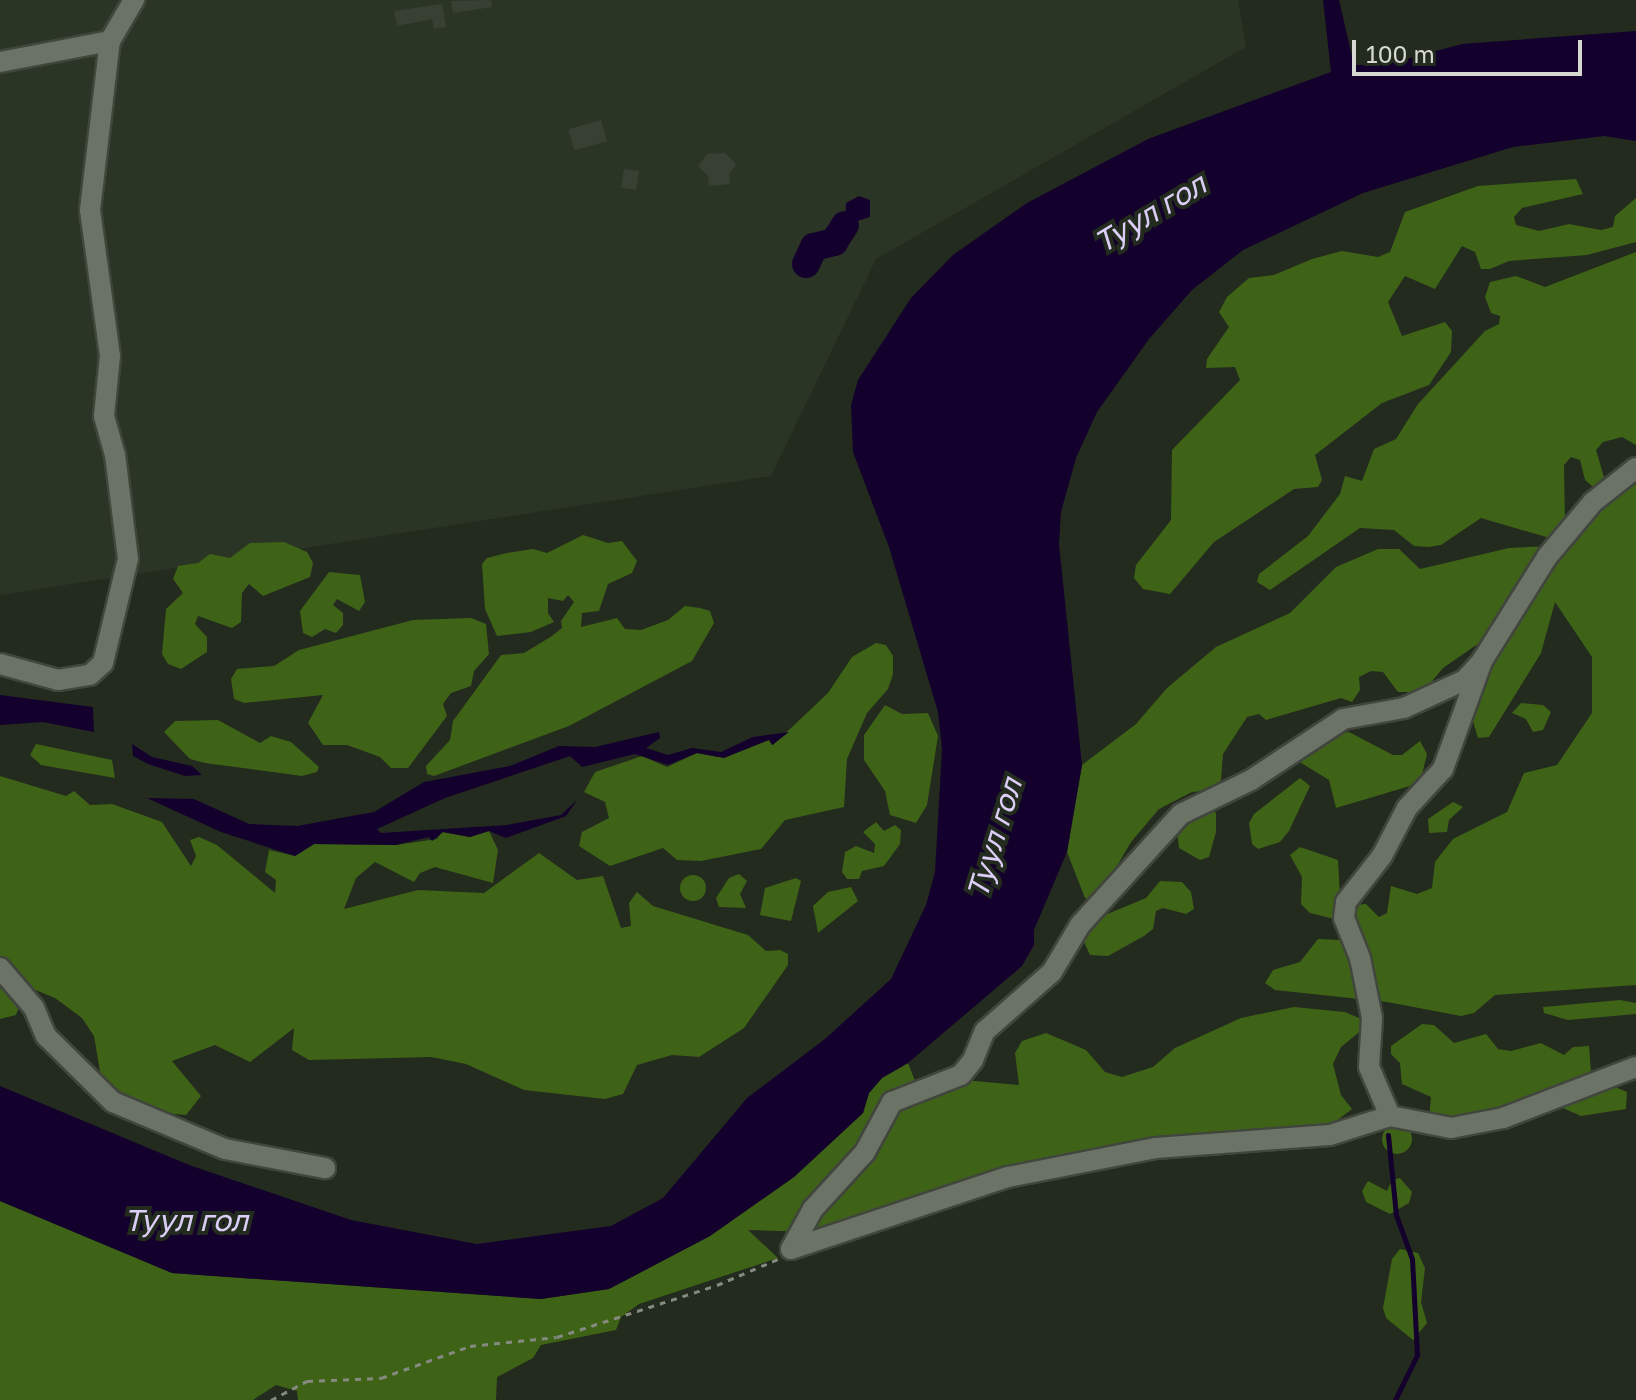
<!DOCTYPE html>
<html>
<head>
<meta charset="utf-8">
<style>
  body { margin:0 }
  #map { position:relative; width:1636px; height:1400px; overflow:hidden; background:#232a1e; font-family:"Golos Text",sans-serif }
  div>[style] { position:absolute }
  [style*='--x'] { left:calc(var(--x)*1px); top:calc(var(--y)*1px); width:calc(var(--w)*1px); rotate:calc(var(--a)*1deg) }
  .built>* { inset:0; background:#2b3525 }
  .forest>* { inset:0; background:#3e6316 }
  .round { border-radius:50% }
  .water>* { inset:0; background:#14002c }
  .stream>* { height:5px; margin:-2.5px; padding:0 2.5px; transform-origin:2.5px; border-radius:2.5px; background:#14002c }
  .river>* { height:28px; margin:-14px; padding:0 14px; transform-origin:14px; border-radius:14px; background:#14002c }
  .building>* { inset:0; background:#384033; transform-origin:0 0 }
  .path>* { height:3px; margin-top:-1.5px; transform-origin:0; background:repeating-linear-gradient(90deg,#858a81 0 6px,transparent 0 12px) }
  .roads { filter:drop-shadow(2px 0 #41463d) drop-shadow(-2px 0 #41463d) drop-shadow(0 2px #41463d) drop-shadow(0 -2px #41463d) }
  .minor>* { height:20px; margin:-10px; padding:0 10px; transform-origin:10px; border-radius:10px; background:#6b7366 }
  span { translate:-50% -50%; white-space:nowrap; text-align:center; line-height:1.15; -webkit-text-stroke:8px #232a1e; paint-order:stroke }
  .water-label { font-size:30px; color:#dbcef6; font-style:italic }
  .scale { position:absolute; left:1352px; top:40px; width:230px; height:36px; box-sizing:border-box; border:4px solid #d5d9d2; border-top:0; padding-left:10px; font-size:24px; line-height:28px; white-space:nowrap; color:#d5d9d2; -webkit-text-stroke:6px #232a1e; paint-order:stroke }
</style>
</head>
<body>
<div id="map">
  <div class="built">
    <div style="clip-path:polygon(0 0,1238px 0,1246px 47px,876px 259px,771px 476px,0 595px)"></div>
  </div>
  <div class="forest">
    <div style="clip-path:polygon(1576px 179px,1583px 194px,1522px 208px,1514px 217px,1516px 225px,1539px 231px,1569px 224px,1601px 230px,1613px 227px,1615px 216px,1636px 198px,1636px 242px,1587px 255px,1509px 261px,1490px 269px,1481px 269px,1475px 252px,1462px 246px,1435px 289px,1405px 276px,1388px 302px,1402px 336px,1445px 322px,1452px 331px,1451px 352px,1429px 385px,1382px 403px,1315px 455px,1322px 480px,1318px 487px,1294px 489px,1214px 542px,1170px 594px,1143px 589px,1134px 578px,1136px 565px,1171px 520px,1172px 450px,1240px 380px,1235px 367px,1206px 368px,1207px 359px,1229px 327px,1219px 312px,1227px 297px,1249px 278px,1274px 275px,1312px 259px,1342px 251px,1378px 257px,1390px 252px,1405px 212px,1478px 186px)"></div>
    <div style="clip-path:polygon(1636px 252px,1636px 445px,1622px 437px,1603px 442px,1596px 450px,1604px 477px,1593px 487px,1585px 480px,1580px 460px,1571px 457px,1564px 465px,1565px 524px,1553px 539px,1481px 518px,1441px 545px,1428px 547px,1414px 546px,1394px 530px,1360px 528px,1270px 590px,1257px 582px,1259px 574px,1308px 536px,1340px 494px,1345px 476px,1362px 481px,1374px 449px,1396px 439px,1418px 404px,1485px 331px,1499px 324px,1500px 316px,1491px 313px,1485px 297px,1490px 282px,1516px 276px,1545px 287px)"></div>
    <div style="clip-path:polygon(1636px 475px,1636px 985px,1495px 995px,1474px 1013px,1461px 1016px,1387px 1002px,1275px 990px,1265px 983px,1273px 970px,1300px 962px,1318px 939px,1341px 940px,1354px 905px,1366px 904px,1379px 917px,1387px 913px,1391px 886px,1417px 894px,1432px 888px,1435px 862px,1453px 839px,1507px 812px,1524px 773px,1557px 765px,1592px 713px,1592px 657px,1555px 602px,1541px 653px,1489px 737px,1478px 738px,1468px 704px,1485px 639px,1443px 668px,1423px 692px,1398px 692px,1383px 672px,1371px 671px,1359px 677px,1360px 690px,1352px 702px,1341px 698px,1266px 720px,1259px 714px,1247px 717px,1223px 754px,1221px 780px,1214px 790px,1192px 792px,1159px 809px,1131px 842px,1096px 902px,1085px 898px,1067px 852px,1082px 765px,1136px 724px,1167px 688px,1216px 647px,1290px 613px,1336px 567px,1378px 549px,1399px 549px,1420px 569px,1509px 548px,1551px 546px)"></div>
    <div style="clip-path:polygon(583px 535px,608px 543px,622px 541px,637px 561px,632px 573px,608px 584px,599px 611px,582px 613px,581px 627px,617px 618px,625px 629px,641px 630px,668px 620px,685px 606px,700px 608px,710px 611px,714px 623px,692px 661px,569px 726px,434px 776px,427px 774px,426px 766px,450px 740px,453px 721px,501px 655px,524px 653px,552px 636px,562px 628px,561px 621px,574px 602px,568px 595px,563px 601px,548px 598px,548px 613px,554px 622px,531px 632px,497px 636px,485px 609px,482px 564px,487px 558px,507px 553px,533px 549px,547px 553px)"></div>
    <div style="clip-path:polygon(284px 542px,307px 552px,313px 563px,310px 577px,263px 596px,249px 584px,242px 593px,241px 622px,232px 628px,198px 616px,195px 624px,207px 637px,207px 652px,181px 669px,168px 664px,162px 654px,166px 609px,183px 593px,173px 579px,178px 566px,198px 563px,210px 554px,230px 558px,250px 543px)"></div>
    <div style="clip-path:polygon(329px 572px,360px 575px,365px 602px,359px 611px,337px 599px,333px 605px,343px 613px,343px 625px,336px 633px,325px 629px,312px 637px,303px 633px,300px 611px)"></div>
    <div style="clip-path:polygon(471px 618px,486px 624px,489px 654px,474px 671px,471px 686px,451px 693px,443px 704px,447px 716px,408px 768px,391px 768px,380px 757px,347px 745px,323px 745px,308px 723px,323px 695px,244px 703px,234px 699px,231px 679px,237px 669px,274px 666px,299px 650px,413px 620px)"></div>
    <div style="clip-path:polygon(876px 643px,886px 645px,893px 656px,893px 674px,888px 689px,867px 713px,847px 759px,844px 807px,785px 820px,761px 849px,701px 861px,677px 860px,663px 848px,610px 866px,579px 846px,582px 832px,609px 818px,605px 802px,584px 792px,595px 772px,642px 756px,667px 767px,697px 753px,718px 757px,769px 740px,773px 745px,828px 693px,852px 657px)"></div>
    <div style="clip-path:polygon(1521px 703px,1543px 705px,1551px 712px,1543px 730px,1533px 732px,1526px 719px,1512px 713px)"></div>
    <div style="clip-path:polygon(885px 705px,902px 714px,928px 713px,938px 736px,927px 805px,916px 823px,890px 815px,885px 791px,864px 760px,864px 735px)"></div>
    <div style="clip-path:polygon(218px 720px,260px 743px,271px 736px,291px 742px,319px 767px,317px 772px,302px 776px,205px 763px,190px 759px,164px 732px,175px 721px)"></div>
    <div style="clip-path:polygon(1349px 732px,1393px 755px,1402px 755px,1420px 741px,1427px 754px,1420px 783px,1336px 808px,1329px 780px,1298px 761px,1329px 735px)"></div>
    <div style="clip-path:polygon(36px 744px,112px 760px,115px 778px,41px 765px,30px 755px)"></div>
    <div style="clip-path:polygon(0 776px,66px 796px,74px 791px,90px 805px,112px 804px,162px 822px,191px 866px,196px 856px,190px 840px,199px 837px,217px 845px,275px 893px,276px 880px,265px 872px,269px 850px,295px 856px,314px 844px,396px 845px,437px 839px,442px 832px,470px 837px,489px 831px,498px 850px,493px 883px,435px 867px,420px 873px,414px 882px,375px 862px,356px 878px,344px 909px,418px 890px,484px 893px,539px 853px,577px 880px,603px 876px,621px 928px,631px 926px,629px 903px,637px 892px,653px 906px,748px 935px,766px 951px,780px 950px,788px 954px,788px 965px,744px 1028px,699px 1057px,672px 1055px,637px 1065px,623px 1094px,605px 1099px,524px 1090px,466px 1064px,431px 1057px,309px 1060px,292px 1050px,294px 1028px,250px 1062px,215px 1045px,172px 1061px,201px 1096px,186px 1115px,163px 1113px,102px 1083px,94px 1036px,82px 1018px,55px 998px,33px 989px,23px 997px,16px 1015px,0 1019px)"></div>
    <div style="clip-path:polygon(1300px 778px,1310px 786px,1289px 831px,1280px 842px,1258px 849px,1252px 844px,1249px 823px,1254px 814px)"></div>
    <div style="clip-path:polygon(1453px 802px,1463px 807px,1449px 820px,1447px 832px,1429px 833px,1428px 819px)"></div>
    <div style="clip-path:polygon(1211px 808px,1216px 813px,1216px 832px,1209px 857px,1200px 860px,1179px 848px,1177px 831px,1186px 820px)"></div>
    <div style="clip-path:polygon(876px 822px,884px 831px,895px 825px,901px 830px,900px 844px,884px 866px,862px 871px,859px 879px,847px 879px,842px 872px,845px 852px,856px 846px,874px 853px,875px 844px,863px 832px)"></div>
    <div style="clip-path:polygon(1300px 847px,1338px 860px,1340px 897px,1334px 919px,1310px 913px,1301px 904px,1302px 877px,1290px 855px)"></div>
    <div style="clip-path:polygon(739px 874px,747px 881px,740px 894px,746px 908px,719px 907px,716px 898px,729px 878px)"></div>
    <div class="round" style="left:680px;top:875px;width:26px;height:26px"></div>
    <div style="clip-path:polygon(796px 878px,801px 881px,791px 921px,760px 915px,765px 888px)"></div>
    <div style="clip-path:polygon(1160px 881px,1182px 882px,1191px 892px,1194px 909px,1186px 914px,1163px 908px,1156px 911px,1153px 929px,1144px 936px,1108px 956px,1090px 955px,1084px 942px,1100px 917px,1146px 898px)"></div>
    <div style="clip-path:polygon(851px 887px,858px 901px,818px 933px,813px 906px,828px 892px)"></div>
    <div style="clip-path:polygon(1620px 1000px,1636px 1003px,1636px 1014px,1568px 1020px,1544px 1013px,1543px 1007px)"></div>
    <div style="clip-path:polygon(1294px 1007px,1345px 1012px,1359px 1018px,1363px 1029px,1341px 1047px,1333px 1064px,1341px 1095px,1352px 1109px,1331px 1125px,1168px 1137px,1124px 1149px,1052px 1158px,814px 1232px,748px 1230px,778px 1258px,639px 1304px,621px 1317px,616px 1330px,541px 1345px,533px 1358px,497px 1377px,496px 1400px,298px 1400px,297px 1391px,276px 1385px,253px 1400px,0 1400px,0 1201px,172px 1273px,541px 1299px,609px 1289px,710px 1236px,794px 1177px,863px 1113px,869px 1093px,882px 1078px,908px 1063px,919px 1091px,964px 1080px,1019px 1085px,1015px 1053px,1022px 1041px,1046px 1033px,1086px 1050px,1105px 1072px,1122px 1077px,1153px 1067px,1175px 1048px,1241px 1018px)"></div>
    <div style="clip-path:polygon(1422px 1024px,1434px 1025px,1454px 1043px,1486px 1034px,1498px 1049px,1511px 1051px,1541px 1043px,1564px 1055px,1573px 1047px,1589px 1046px,1591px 1071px,1598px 1080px,1627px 1092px,1626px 1109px,1581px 1116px,1554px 1104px,1457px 1123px,1429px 1117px,1431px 1097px,1402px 1084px,1400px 1063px,1391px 1054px,1391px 1046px)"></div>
    <div class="round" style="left:1382px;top:1124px;width:30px;height:30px"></div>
    <div style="clip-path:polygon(1400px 1178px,1412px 1192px,1409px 1203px,1390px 1214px,1366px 1202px,1362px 1191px,1368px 1181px,1387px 1191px,1392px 1180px)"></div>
    <div style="clip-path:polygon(1400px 1249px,1418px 1253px,1425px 1268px,1421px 1302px,1427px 1323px,1413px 1340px,1386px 1318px,1383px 1308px,1392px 1259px)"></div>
  </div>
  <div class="water">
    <div style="clip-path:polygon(1323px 0,1339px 0,1354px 65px,1384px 65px,1462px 44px,1636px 31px,1636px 141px,1604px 136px,1513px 147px,1363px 193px,1243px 250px,1192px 290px,1149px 339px,1097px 412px,1076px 458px,1061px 512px,1059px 544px,1082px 765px,1067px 852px,1034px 930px,1034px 945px,1022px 966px,908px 1063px,882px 1078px,869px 1093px,863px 1113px,794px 1177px,710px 1236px,609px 1289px,541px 1299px,172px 1273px,0 1201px,0 1086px,189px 1165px,351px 1220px,477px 1244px,611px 1226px,663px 1198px,747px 1098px,825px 1039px,891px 979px,926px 905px,935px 872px,942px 749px,938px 712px,889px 547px,853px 452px,851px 405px,858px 380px,911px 298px,953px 255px,1027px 203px,1148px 139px,1331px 72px)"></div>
    <div style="clip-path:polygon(859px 196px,870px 200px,870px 217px,845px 225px,846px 203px)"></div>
    <div style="clip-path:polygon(0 695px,93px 707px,94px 732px,43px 722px,0 725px)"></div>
    <div style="clip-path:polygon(659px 732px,660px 738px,646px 748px,668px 755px,692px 748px,721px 752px,753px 737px,789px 732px,772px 745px,769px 740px,724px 758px,697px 753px,668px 765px,635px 754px,582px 767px,570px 756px,445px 798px,377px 829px,381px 833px,507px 825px,561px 815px,577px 800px,566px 816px,506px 838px,489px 831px,470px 837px,443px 832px,432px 841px,429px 837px,396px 845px,314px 844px,295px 856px,221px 832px,147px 798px,194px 799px,249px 824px,297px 826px,374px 812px,424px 782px,510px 766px,559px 746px,595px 747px)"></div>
    <div style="clip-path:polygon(132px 744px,152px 757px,192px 766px,202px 775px,185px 776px,148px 764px,133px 756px)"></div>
  </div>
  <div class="stream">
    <div style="--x:1388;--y:1135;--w:80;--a:84.3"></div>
    <div style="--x:1396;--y:1215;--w:47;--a:70"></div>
    <div style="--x:1412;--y:1259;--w:96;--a:87"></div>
    <div style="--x:1417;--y:1355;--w:50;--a:116.1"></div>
  </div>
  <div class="river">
    <div style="--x:806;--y:264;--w:19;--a:-65"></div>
    <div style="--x:814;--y:247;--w:21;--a:-14"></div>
    <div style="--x:834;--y:242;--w:20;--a:-57"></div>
  </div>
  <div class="building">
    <div style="clip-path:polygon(491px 0,492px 7px,453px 13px,451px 1px)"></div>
    <div style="clip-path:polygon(442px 4px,446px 27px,434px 29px,432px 19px,397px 26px,394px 11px)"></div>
    <div style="left:601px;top:120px;width:22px;height:34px;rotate:74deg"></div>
    <div style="clip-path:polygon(725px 153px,736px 164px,729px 175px,730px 184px,709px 186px,708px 176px,698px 166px,707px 154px)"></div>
    <div style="left:624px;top:169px;width:15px;height:19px;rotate:8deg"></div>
  </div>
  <div class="path">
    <div style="--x:271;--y:1400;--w:41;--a:-27.8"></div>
    <div style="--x:307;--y:1381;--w:74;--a:-2.3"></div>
    <div style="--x:381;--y:1378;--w:95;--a:-19.8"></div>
    <div style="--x:470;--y:1346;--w:87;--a:-5.9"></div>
    <div style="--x:557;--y:1337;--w:168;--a:-18"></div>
    <div style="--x:717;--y:1285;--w:66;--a:-23.1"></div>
  </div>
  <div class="roads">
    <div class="minor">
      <div style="--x:0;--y:62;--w:112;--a:-10.8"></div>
      <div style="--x:110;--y:41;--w:48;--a:-59.7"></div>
      <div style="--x:0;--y:664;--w:60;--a:15.4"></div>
      <div style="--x:58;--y:680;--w:32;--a:-9"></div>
      <div style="--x:90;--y:675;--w:18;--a:-43"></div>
      <div style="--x:103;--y:663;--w:107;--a:-76.5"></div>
      <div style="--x:128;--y:559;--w:105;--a:-97.1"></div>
      <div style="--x:115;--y:455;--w:41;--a:-105.8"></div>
      <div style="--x:104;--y:416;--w:60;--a:-84.3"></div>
      <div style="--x:110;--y:356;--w:147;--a:-97.8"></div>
      <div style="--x:90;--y:210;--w:170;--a:-83.3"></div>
      <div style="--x:0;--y:968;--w:52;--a:49.6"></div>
      <div style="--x:34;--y:1008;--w:30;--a:67"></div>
      <div style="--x:46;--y:1036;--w:94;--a:44.6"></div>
      <div style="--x:113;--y:1102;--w:121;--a:22.8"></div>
      <div style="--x:225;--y:1149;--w:102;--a:10.8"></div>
      <div style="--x:1390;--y:1116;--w:53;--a:-113.2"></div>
      <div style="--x:1369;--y:1067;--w:49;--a:-86.5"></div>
      <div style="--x:1372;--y:1018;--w:61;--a:-101.3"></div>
      <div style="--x:1360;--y:958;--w:43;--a:-111.8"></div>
      <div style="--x:1344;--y:918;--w:16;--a:-83"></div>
      <div style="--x:1346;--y:902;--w:58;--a:-52"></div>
      <div style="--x:1382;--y:856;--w:54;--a:-62.5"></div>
      <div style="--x:1407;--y:808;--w:53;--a:-47.3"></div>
      <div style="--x:1443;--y:769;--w:115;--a:-70.1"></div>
      <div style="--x:1482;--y:661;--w:123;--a:-58"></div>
      <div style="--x:1547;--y:557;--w:72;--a:-50.1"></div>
      <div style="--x:1593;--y:502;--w:55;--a:-38.3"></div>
      <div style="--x:791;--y:1249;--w:46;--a:-61.2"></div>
      <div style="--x:813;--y:1209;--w:77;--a:-47.6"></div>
      <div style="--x:865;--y:1152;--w:57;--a:-61.6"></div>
      <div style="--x:892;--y:1102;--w:74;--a:-21.4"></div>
      <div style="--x:961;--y:1075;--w:19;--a:-51"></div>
      <div style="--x:973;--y:1060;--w:31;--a:-68"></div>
      <div style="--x:985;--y:1031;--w:89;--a:-41.4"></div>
      <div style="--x:1052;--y:972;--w:55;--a:-59.2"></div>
      <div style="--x:1080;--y:925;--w:150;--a:-47.7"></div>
      <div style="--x:1181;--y:814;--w:78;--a:-25.9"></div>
      <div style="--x:1251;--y:780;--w:110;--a:-33.5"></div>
      <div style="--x:1343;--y:719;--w:62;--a:-10.2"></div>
      <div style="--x:1404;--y:708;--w:67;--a:-24.7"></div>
      <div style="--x:1465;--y:680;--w:25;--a:-48"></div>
      <div style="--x:791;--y:1249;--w:229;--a:-18.4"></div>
      <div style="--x:1008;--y:1177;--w:151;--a:-11.1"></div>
      <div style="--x:1156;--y:1148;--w:174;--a:-4.3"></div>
      <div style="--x:1330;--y:1135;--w:63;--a:-17.6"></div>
      <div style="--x:1390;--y:1116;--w:62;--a:11.1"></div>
      <div style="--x:1451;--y:1128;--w:53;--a:-10.9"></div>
      <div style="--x:1503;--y:1118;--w:142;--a:-21"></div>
    </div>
  </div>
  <div class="water-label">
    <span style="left:1150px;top:213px;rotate:-31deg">Туул гол</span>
    <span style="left:994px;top:838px;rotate:-73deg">Туул гол</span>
    <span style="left:186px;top:1220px">Туул гол</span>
  </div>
  <div class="scale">100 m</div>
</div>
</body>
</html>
